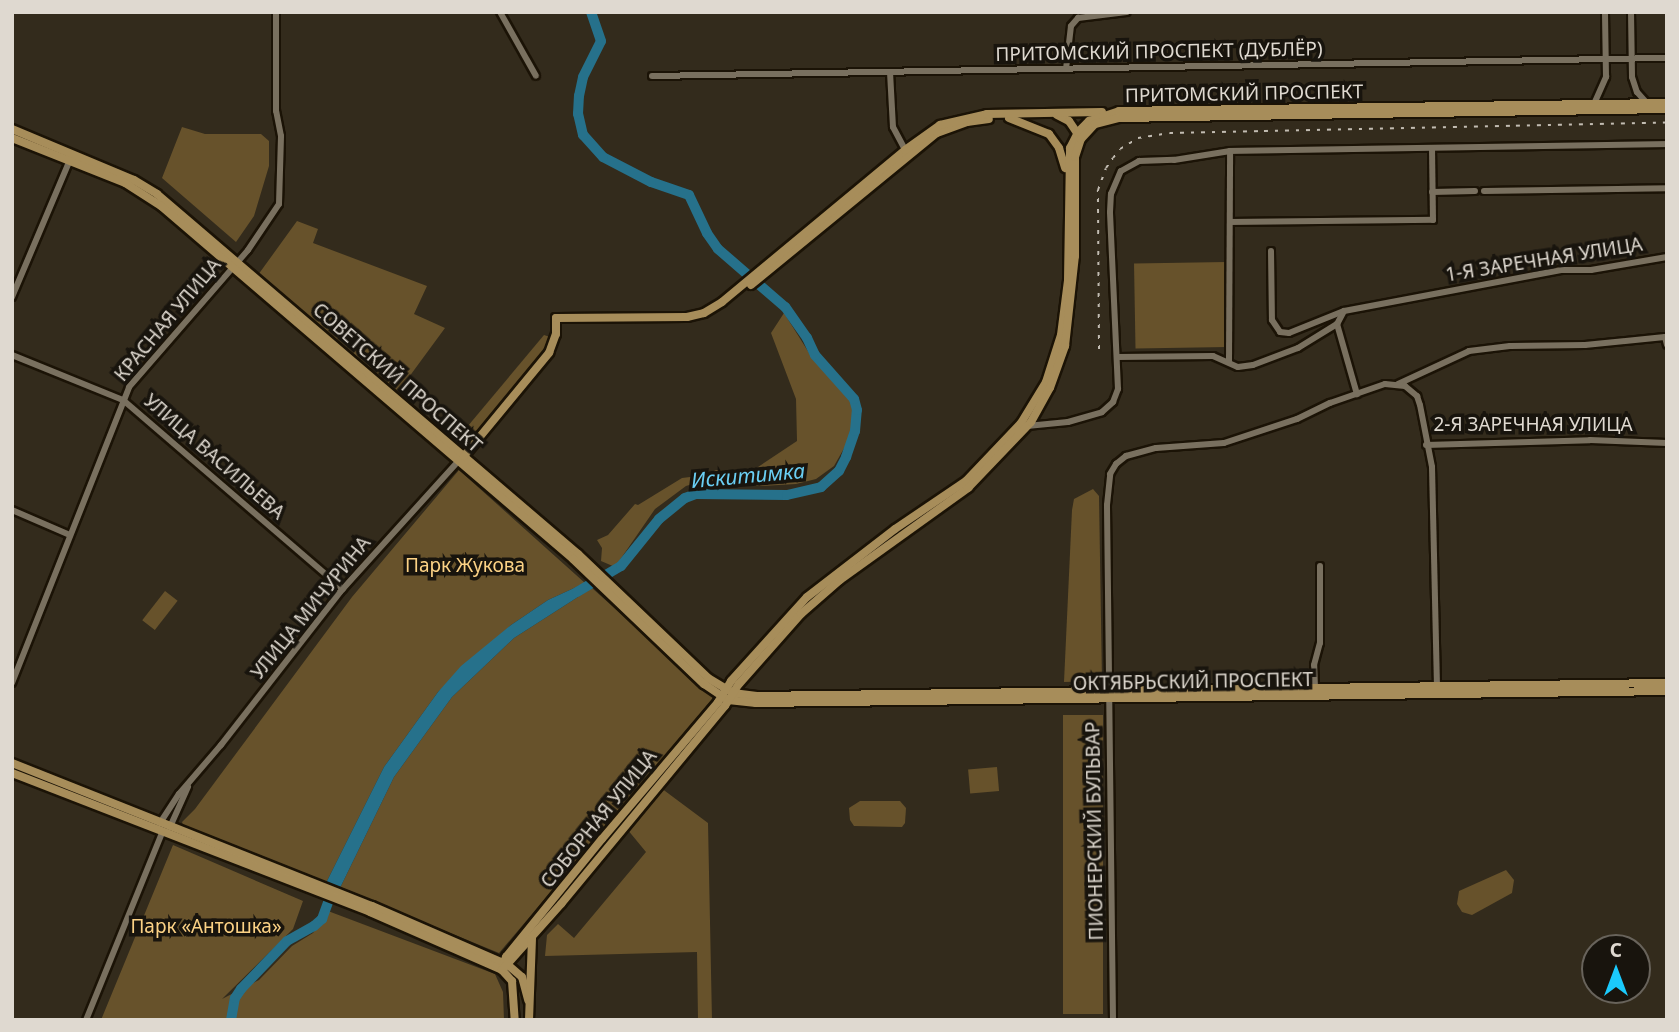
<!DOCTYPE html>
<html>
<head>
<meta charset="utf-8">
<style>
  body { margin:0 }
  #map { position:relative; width:1679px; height:1032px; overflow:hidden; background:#332b1c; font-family:"Noto Sans",sans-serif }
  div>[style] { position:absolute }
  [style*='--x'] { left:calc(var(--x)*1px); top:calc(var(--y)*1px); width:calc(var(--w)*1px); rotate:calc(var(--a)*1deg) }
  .green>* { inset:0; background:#67522b; transform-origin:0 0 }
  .water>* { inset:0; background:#26718b }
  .river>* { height:10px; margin:-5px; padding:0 5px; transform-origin:5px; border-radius:5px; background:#26718b }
  .roads { filter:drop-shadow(2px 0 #1b1306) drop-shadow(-2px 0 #1b1306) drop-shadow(0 2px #1b1306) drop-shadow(0 -2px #1b1306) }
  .minor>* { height:6px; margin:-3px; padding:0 3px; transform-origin:3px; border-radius:3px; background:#79705f }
  .major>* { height:8px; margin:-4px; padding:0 4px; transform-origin:4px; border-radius:4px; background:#a78d5a }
  .rail>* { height:2px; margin-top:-1px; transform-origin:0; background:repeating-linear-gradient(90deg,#c2bcb2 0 3.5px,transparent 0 10.5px) }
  span { translate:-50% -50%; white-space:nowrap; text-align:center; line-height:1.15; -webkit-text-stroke:7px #18140d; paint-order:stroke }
  .street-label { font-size:19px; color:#dfd9d0 }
  .park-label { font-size:19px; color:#fcd285 }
  .water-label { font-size:21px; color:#6acef3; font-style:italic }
  .frame { position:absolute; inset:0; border:14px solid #dfd9d0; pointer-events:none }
  .north { position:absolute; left:1581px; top:934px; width:70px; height:70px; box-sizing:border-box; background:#18140d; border:2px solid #68635b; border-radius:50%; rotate:0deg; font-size:19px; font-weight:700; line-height:28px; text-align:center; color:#dfd9d0 }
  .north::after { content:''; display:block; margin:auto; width:24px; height:32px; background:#1bcafc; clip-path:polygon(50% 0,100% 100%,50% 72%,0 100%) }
</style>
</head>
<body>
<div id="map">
  <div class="green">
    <div style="clip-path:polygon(182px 127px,205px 134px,261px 134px,269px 141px,269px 166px,254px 216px,236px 242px,162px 178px)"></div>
    <div style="clip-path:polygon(297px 221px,318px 229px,313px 243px,427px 286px,414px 314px,445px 328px,398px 392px,258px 275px)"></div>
    <div style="left:1226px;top:262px;width:85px;height:92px;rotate:89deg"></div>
    <div style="clip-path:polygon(784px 313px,811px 356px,837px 384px,852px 394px,854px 421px,851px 436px,834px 466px,816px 479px,796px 484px,762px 486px,699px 482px,686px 486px,655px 509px,615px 567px,601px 561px,602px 548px,597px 540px,608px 535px,635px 504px,638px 505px,682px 478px,706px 475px,716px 470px,744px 472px,755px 469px,797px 441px,796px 399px,771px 333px)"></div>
    <div style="clip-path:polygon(544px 335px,550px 337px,551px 346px,467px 447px,457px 439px)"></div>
    <div style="clip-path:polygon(459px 470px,585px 583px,548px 600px,511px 625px,438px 692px,384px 767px,326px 883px,183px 825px,182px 822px,195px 809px,352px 597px)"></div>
    <div style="clip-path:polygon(1093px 489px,1099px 496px,1102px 681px,1064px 682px,1072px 510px,1074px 499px)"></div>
    <div style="clip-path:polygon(592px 588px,714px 697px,571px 868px,499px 953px,340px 888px,394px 777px,452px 697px,514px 638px)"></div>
    <div style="left:165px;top:591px;width:16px;height:37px;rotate:38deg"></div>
    <div style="left:1063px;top:715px;width:40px;height:299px"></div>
    <div style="left:997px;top:767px;width:24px;height:29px;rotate:85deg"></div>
    <div style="clip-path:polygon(661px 788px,708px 823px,712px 1020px,698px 1020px,697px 952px,545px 956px,547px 935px,558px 924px,574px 938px,646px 852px,627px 829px)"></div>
    <div style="clip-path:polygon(860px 801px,900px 801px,906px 808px,905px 823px,902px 827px,854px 826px,850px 820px,849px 808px)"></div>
    <div style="clip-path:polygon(173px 845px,303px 901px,293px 929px,222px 999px,259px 980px,292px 946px,313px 933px,328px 911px,495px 974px,503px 992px,504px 1020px,101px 1020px)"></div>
    <div style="clip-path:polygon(1506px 870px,1514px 880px,1512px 893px,1472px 915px,1462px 912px,1457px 904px,1459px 891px)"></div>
  </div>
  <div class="water">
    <div style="clip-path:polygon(585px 583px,592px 588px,514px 638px,452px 697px,394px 777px,340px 888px,326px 883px,384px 767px,438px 692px,461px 666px,511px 625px,548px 600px)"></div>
  </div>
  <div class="river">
    <div style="--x:577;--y:592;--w:51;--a:-30.6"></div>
    <div style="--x:621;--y:566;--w:60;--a:-51"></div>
    <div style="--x:659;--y:519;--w:33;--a:-39"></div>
    <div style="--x:685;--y:498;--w:12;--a:-20"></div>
    <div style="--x:696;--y:494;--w:91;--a:0.6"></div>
    <div style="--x:787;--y:495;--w:35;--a:-13"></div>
    <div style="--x:821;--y:487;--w:24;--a:-42"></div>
    <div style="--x:839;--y:471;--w:16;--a:-63"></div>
    <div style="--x:846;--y:457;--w:28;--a:-71"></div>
    <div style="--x:855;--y:431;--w:21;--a:-85"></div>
    <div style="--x:857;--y:410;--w:11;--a:-105"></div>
    <div style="--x:854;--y:399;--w:59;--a:-131.6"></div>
    <div style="--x:815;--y:355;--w:19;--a:-115"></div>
    <div style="--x:807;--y:338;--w:38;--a:-125"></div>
    <div style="--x:785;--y:307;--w:89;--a:-139.1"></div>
    <div style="--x:718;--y:249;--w:19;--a:-125"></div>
    <div style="--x:707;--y:233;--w:42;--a:-115.3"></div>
    <div style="--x:689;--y:195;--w:40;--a:-161.1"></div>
    <div style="--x:651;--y:182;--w:54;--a:-152.5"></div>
    <div style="--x:603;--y:157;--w:30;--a:-132"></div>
    <div style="--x:583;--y:135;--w:22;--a:-103"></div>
    <div style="--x:578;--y:114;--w:18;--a:-87"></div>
    <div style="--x:579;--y:96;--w:19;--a:-78"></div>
    <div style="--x:583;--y:77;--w:40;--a:-63.4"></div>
    <div style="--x:601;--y:41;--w:31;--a:-109"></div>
    <div style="--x:231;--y:1020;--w:22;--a:-80"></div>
    <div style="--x:235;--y:998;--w:11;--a:-56"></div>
    <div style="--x:241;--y:989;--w:66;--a:-46.2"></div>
    <div style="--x:287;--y:941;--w:31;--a:-29"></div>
    <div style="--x:314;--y:926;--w:11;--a:-41"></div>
    <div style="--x:322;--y:919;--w:35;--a:-70"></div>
  </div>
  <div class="roads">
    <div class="minor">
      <div style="--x:500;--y:12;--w:73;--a:60.6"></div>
      <div style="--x:1631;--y:12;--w:65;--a:89.1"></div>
      <div style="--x:1632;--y:77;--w:16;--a:72"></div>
      <div style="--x:1637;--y:92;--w:15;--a:48"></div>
      <div style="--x:1066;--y:69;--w:43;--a:-83.4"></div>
      <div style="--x:1071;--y:26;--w:11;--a:-49"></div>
      <div style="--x:1078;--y:18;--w:49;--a:-7"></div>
      <div style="--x:890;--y:72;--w:55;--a:86.9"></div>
      <div style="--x:893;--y:127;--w:30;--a:62"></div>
      <div style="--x:652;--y:76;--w:1015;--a:-1.02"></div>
      <div style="--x:1594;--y:104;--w:30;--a:-66"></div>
      <div style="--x:1606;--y:77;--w:65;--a:-90.9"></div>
      <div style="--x:1484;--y:191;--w:183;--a:-0.9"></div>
      <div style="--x:1432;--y:192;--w:43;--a:-1.3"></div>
      <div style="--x:1231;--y:222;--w:202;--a:-0.6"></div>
      <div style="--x:1433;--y:220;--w:71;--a:-90.8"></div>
      <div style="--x:1271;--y:251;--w:69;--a:89.2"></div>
      <div style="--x:1272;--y:320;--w:14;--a:56"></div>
      <div style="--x:1280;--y:332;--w:9;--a:6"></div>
      <div style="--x:1289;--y:333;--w:59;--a:-21.8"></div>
      <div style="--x:1344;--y:311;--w:221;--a:-10.7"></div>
      <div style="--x:1561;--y:270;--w:30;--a:0"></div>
      <div style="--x:1591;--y:270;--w:77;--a:-9.7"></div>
      <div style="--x:12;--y:297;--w:152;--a:-67.1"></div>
      <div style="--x:1344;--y:311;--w:15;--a:118"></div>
      <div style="--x:1337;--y:324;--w:73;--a:74.1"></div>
      <div style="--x:12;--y:355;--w:120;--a:22.1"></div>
      <div style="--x:123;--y:400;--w:290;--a:40.7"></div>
      <div style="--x:1117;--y:357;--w:96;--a:-0.6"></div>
      <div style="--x:1213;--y:356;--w:27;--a:24"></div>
      <div style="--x:1238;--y:367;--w:15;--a:-8"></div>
      <div style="--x:1253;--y:365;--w:48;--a:-20.7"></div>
      <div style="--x:1298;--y:348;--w:46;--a:-31.6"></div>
      <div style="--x:1229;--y:362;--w:211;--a:-89.7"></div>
      <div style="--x:1230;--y:151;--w:437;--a:-0.9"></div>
      <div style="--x:1398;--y:384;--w:78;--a:-24.9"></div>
      <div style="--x:1469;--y:351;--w:41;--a:-7"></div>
      <div style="--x:1510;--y:346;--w:75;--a:-0.8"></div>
      <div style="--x:1585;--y:345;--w:80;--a:-5.7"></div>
      <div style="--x:1665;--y:337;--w:8;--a:76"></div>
      <div style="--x:1027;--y:426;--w:41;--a:-5.6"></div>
      <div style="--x:1068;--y:422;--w:35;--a:-16"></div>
      <div style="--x:1102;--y:412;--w:15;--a:-42"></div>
      <div style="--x:1113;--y:402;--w:14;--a:-69"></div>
      <div style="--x:1118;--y:389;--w:177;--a:-92.6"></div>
      <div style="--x:1110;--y:212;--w:18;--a:-87"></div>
      <div style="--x:1111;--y:194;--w:25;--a:-67"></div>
      <div style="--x:1121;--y:171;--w:21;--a:-29"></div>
      <div style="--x:1139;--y:161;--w:35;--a:-2"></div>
      <div style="--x:1174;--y:160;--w:57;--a:-9.1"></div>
      <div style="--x:1426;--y:445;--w:164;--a:-1.7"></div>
      <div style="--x:1590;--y:440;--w:77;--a:2.2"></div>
      <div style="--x:12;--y:510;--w:63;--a:23.3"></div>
      <div style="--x:12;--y:683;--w:318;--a:-68.4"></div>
      <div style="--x:129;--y:387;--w:181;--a:-49"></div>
      <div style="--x:248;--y:250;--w:55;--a:-56"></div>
      <div style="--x:279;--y:204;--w:68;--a:-88.3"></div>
      <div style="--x:281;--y:136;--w:25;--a:-101"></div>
      <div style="--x:276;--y:111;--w:99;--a:-90"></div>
      <div style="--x:1315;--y:688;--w:23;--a:-92"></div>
      <div style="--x:1314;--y:665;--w:23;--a:-75"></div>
      <div style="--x:1320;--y:643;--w:77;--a:-90"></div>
      <div style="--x:160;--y:823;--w:35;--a:-57"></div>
      <div style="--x:179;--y:794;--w:65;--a:-49.4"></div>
      <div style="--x:221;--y:745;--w:194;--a:-52.1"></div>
      <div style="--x:340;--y:592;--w:179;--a:-47.9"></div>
      <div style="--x:170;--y:827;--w:44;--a:-65.8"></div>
      <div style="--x:86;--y:1020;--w:202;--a:-67.9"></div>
      <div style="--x:1113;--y:1020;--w:515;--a:-90.67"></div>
      <div style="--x:1107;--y:505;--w:31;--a:-84"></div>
      <div style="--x:1110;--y:474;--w:12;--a:-59"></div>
      <div style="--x:1116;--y:464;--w:13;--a:-39"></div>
      <div style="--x:1126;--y:456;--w:31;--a:-15"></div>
      <div style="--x:1156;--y:448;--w:68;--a:-4.2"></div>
      <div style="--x:1224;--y:443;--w:77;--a:-18.2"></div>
      <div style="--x:1297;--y:419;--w:37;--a:-26"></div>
      <div style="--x:1330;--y:403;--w:58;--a:-19.1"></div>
      <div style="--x:1385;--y:384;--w:20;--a:6"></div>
      <div style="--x:1405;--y:386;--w:16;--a:40"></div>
      <div style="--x:1417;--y:396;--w:9;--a:72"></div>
      <div style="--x:1420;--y:405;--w:63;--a:79"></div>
      <div style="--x:1432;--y:467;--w:222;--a:88.7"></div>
    </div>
    <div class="major">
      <div style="--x:1057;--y:115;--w:13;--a:27"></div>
      <div style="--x:1069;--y:121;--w:18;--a:56"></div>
      <div style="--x:1009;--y:118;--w:43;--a:21.8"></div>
      <div style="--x:1049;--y:134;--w:17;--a:54"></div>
      <div style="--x:1059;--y:148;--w:21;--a:73"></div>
      <div style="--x:12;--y:129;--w:132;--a:22.7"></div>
      <div style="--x:134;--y:180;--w:27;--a:31"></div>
      <div style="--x:157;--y:194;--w:554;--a:40.53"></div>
      <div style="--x:578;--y:554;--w:180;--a:43.6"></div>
      <div style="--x:708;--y:678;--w:29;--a:31"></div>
      <div style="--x:733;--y:693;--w:24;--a:7"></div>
      <div style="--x:757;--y:696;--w:910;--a:-0.82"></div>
      <div style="--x:12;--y:138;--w:122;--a:21.7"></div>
      <div style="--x:125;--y:183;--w:43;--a:32.6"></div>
      <div style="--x:161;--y:206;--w:543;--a:40.59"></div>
      <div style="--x:573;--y:559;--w:181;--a:43.7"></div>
      <div style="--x:704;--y:684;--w:29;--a:34"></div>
      <div style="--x:728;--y:700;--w:28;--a:6"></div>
      <div style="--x:756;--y:703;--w:911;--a:-0.75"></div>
      <div style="--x:751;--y:285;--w:240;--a:-39.3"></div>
      <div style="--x:937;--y:133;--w:32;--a:-20"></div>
      <div style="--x:967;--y:122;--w:22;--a:-8"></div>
      <div style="--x:464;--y:456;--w:134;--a:-50.5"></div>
      <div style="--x:549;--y:353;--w:20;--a:-70"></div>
      <div style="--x:556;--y:334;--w:16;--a:-90"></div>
      <div style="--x:556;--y:318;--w:131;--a:-0.4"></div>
      <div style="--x:687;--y:317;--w:17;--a:-13"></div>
      <div style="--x:704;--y:313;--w:21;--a:-31"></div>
      <div style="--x:722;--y:302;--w:238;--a:-39.7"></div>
      <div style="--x:905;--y:150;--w:43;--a:-35.5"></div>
      <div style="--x:940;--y:125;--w:48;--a:-13.2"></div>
      <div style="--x:987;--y:114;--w:115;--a:-1"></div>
      <div style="--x:12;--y:763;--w:387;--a:21.7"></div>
      <div style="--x:372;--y:906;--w:148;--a:23.5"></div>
      <div style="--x:508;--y:965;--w:18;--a:41"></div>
      <div style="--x:522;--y:977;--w:24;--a:75"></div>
      <div style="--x:12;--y:773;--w:384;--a:21.2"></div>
      <div style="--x:370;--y:912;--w:144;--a:23.7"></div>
      <div style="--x:502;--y:970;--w:15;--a:48"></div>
      <div style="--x:512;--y:981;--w:39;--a:86"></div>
      <div style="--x:502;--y:970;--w:14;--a:-73"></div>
      <div style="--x:506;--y:957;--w:152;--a:-50.9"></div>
      <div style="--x:602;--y:839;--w:180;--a:-49.7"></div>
      <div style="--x:718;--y:702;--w:25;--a:-58"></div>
      <div style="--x:731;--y:681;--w:113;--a:-47.9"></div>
      <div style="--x:807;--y:597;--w:111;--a:-37.7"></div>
      <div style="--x:895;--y:529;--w:86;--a:-34.1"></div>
      <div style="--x:966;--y:481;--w:80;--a:-46.5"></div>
      <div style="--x:1021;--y:423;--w:48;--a:-58.6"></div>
      <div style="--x:1046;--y:382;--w:49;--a:-72.3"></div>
      <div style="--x:1061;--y:335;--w:55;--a:-82.7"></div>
      <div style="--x:1068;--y:280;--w:132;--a:-89.1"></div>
      <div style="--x:1070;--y:148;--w:18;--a:-63"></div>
      <div style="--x:1078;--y:132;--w:16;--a:-45"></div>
      <div style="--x:1089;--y:121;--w:32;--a:-18"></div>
      <div style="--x:1119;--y:111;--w:548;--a:-0.84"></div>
      <div style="--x:502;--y:970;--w:89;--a:-48.2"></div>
      <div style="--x:561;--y:904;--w:257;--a:-50.4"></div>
      <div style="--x:725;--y:706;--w:26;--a:-58"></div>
      <div style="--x:739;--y:684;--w:94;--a:-48.5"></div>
      <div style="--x:801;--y:614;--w:52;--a:-41.1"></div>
      <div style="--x:840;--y:580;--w:158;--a:-35.7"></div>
      <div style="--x:968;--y:488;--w:91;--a:-46.3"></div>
      <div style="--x:1031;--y:422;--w:39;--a:-61"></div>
      <div style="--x:1050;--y:388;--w:45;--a:-70.3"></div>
      <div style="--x:1065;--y:346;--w:91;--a:-83.7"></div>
      <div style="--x:1075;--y:256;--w:99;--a:-90"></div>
      <div style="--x:1075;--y:157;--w:19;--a:-72"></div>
      <div style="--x:1081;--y:139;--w:21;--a:-47"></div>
      <div style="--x:1095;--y:124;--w:25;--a:-14"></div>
      <div style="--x:1119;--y:118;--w:548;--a:-0.94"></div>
      <div style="--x:529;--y:1020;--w:83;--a:-87.9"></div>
    </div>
  </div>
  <div class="rail">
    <div style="--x:1099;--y:349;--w:159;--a:-90.4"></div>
    <div style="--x:1098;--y:190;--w:23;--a:-70"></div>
    <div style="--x:1106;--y:168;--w:12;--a:-55"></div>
    <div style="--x:1113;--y:158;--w:11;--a:-52"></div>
    <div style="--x:1120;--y:149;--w:21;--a:-31"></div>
    <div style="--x:1138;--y:138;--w:32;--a:-9"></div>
    <div style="--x:1170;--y:133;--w:497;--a:-1.2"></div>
  </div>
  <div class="street-label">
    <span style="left:1159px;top:52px;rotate:-1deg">ПРИТОМСКИЙ ПРОСПЕКТ (ДУБЛЁР)</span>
    <span style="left:1244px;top:94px;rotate:-1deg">ПРИТОМСКИЙ ПРОСПЕКТ</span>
    <span style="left:1544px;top:260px;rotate:-9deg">1-Я ЗАРЕЧНАЯ УЛИЦА</span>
    <span style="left:168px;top:320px;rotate:-50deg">КРАСНАЯ УЛИЦА</span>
    <span style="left:397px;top:378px;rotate:41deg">СОВЕТСКИЙ ПРОСПЕКТ</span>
    <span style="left:1533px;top:425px">2-Я ЗАРЕЧНАЯ УЛИЦА</span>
    <span style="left:214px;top:457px;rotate:41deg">УЛИЦА ВАСИЛЬЕВА</span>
    <span style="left:311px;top:608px;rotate:-51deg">УЛИЦА МИЧУРИНА</span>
    <span style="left:1193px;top:682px;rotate:-1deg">ОКТЯБРЬСКИЙ ПРОСПЕКТ</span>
    <span style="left:599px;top:819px;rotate:-51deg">СОБОРНАЯ УЛИЦА</span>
    <span style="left:1095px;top:831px;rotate:-91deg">ПИОНЕРСКИЙ БУЛЬВАР</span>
  </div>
  <div class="park-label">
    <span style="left:465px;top:566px">Парк Жукова</span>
    <span style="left:206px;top:927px">Парк «Антошка»</span>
  </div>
  <div class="water-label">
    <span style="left:748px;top:475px;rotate:-5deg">Искитимка</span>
  </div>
  <div class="frame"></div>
  <div class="north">С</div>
</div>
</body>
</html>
